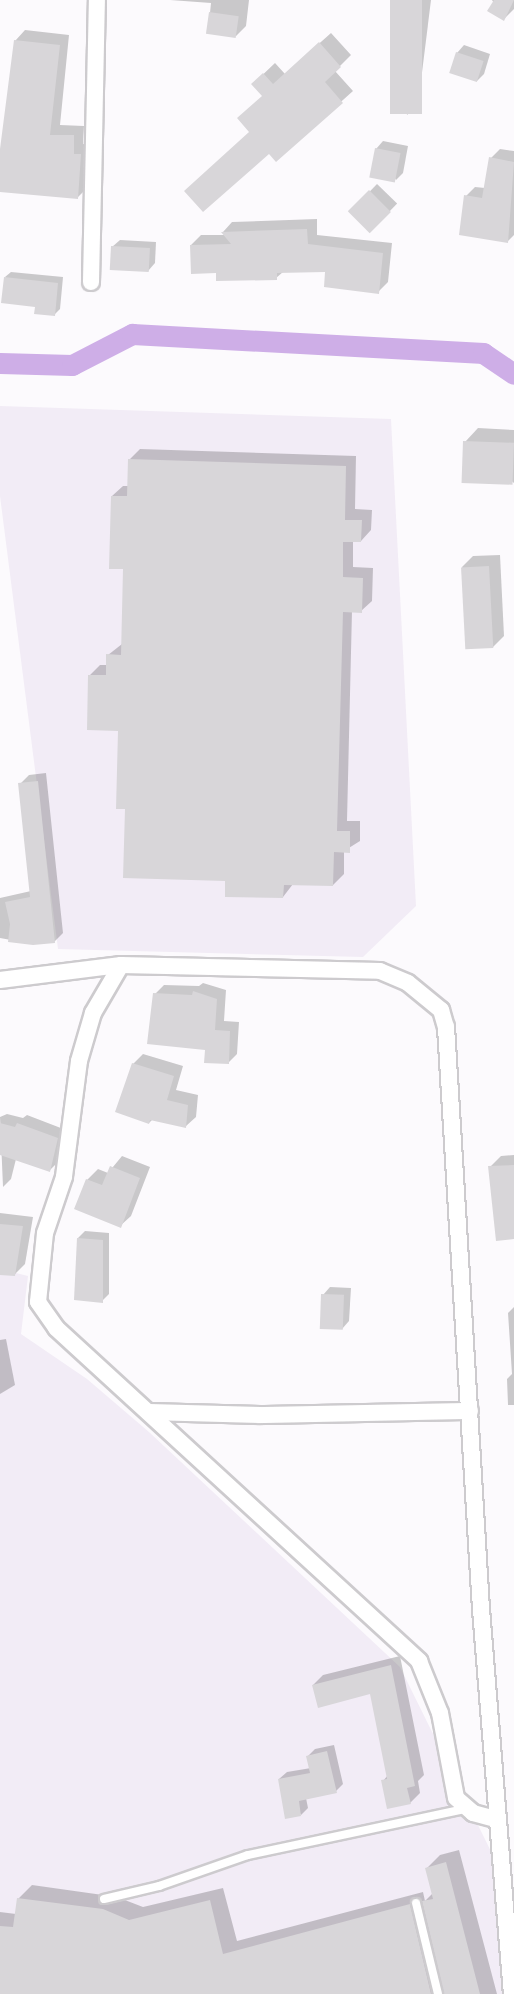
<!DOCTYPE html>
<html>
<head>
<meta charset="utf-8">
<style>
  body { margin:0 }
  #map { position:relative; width:514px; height:1994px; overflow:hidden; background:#fcfafd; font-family:"PT Sans Narrow",sans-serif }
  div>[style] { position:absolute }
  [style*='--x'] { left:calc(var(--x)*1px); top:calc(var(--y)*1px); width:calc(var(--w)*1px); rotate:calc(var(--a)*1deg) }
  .built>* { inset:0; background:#f2ecf6 }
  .shadow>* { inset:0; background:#0003; transform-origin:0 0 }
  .canal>* { height:21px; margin:-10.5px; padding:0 10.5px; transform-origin:10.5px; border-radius:10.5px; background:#ceaee7 }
  .building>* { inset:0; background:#d8d6d9; transform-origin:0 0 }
  .roads { filter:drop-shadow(2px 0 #cdcbce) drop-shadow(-2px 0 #cdcbce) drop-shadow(0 2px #cdcbce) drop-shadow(0 -2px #cdcbce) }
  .service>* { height:8px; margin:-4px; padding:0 4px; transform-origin:4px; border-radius:4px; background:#fff }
  .minor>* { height:16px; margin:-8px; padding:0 8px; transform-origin:8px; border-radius:8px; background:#fff }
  span { translate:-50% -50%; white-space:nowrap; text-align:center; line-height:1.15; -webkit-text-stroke:4.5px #fff; paint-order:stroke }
</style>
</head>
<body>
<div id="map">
  <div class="built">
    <div style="clip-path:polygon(0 406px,391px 419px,416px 906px,363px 957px,58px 949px,0 496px)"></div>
    <div style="clip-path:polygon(0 1269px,28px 1276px,21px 1334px,87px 1379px,149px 1432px,400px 1667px,514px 1898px,514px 1994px,0 1994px)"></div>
  </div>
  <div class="shadow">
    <div style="clip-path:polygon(170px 0,249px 0,246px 26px,236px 36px,208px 32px,211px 3px)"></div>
    <div style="clip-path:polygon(391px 0,431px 0,418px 105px,407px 115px)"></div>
    <div style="clip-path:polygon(492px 0,514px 0,514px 9px,504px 19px)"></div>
    <div style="clip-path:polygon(25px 30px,69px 35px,60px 125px,84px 126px,83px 144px,90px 145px,88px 187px,78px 197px,0 191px,15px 41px)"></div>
    <div style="clip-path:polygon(331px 33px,351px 55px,335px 71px,353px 91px,276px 160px,251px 132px,264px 95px,253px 84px,275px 63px,285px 74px)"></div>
    <div style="clip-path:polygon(464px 45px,490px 54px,484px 74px,477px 81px,457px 53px)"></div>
    <div style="clip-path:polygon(383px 141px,408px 146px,403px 173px,396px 180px,376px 149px)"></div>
    <div style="clip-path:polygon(500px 149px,514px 151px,514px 235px,508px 241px,466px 196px,475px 187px,485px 188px,491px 158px)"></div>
    <div style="left:377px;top:184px;width:28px;height:39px;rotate:44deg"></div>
    <div style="clip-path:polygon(317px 219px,317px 235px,392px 243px,388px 282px,378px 292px,327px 270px,283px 272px,276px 278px,218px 272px,191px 245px,201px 235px,225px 235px,223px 232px,232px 222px)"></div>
    <div style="clip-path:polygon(120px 240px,156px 242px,155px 263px,148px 271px,112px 247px)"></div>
    <div style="clip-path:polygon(11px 272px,63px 277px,60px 309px,54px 315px,36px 306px,5px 277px)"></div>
    <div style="clip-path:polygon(478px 428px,514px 430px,514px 483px,465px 442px)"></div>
    <div style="clip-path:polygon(140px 449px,356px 456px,355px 509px,372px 510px,371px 530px,361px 541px,353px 540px,353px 567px,373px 568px,372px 601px,361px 611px,352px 611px,347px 821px,360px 821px,360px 841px,344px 851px,344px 874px,333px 885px,293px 884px,283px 897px,227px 880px,119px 729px,90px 675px,100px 665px,107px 665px,108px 655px,122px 644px,124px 568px,112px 496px,123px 486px,129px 486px,129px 460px)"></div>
    <div style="clip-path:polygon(500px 555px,504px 636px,493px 647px,462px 567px,473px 556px)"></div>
    <div style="clip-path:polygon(46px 773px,63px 933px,54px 942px,33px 944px,0 938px,0 898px,31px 891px,20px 784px,29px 775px)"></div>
    <div style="clip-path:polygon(203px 983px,226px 990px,224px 1021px,239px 1022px,237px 1054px,228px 1063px,206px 1048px,155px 994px,164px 985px,199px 986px)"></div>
    <div style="clip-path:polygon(143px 1054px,183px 1066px,176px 1090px,198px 1095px,196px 1117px,186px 1126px,153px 1119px,149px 1123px,133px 1064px)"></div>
    <div style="clip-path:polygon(7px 1114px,23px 1118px,27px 1115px,66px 1130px,58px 1162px,50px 1170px,16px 1159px,11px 1179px,3px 1187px,0 1117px)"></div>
    <div style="clip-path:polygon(514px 1155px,514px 1238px,490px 1167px,501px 1156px)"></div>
    <div style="clip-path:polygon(122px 1156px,150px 1167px,131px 1216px,120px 1226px,87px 1180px,98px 1169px,108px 1173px)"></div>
    <div style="clip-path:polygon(0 1213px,33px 1217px,25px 1264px,15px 1274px,0 1273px)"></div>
    <div style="clip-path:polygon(85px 1231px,109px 1233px,109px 1294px,102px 1301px,78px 1238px)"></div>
    <div style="clip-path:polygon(330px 1287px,351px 1288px,349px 1321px,342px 1329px,323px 1295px)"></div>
    <div style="clip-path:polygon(514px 1307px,514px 1405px,508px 1405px,507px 1379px,512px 1374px,508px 1313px)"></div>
    <div style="clip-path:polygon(6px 1339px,15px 1385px,0 1394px,0 1340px)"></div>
    <div style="clip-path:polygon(400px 1656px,424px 1775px,418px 1781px,420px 1793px,410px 1803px,383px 1781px,388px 1775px,372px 1692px,313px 1685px,323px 1675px)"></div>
    <div style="clip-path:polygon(334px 1745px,343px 1784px,336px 1791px,306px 1798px,308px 1808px,301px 1815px,279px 1779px,287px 1772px,311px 1768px,308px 1756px,315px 1749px)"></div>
    <div style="clip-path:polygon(459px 1850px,497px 1994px,0 1994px,0 1912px,16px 1914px,18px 1899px,32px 1885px,117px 1897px,143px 1907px,223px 1888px,237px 1941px,423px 1892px,425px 1901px,433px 1893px,427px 1868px,440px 1855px)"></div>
  </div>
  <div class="canal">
    <div style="--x:0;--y:363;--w:72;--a:1.6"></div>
    <div style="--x:72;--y:365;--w:68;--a:-27.3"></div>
    <div style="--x:132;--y:334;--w:352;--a:3.1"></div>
    <div style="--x:483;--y:353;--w:37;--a:34"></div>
  </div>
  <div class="building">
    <div style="left:390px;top:0;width:32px;height:114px"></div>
    <div style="clip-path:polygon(494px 0,514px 0,504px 21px,487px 11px)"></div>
    <div style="left:209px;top:12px;width:30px;height:22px;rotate:8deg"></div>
    <div style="clip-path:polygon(14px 40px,60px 45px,50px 135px,74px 135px,74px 154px,81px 154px,78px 199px,0 192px,0 149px)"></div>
    <div style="clip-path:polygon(319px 42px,341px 67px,325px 82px,343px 103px,276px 162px,269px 154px,203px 212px,184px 191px,249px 132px,237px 118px,262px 96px,251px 84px,263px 73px,273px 84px)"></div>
    <div style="left:456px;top:52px;width:29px;height:22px;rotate:18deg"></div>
    <div style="left:375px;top:148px;width:26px;height:30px;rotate:11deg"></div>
    <div style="clip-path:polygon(489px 157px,514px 162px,508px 243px,459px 235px,464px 195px,482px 198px)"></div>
    <div style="left:369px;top:190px;width:31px;height:30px;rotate:45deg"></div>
    <div style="clip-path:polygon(307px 229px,308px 244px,383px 253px,379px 294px,324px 287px,325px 272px,277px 273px,277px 280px,216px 281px,216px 273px,191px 274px,190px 245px,231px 244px,221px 232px)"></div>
    <div style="left:111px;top:246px;width:39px;height:24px;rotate:3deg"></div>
    <div style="clip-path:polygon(4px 277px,58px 283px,55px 316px,34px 314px,35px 307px,1px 303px)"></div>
    <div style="left:463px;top:441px;width:51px;height:42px;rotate:2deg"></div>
    <div style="clip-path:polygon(128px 459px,346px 466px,345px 520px,362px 520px,361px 542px,343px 542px,343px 577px,363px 578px,362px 613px,343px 612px,337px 831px,350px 831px,350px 853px,334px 852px,333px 886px,284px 885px,283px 898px,225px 897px,225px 881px,123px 878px,125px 809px,116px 809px,118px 731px,87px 730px,88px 675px,106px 675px,106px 654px,121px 655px,123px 569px,109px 569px,111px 496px,127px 496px)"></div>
    <div style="left:489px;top:566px;width:82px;height:28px;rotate:87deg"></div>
    <div style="clip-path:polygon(38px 781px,55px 943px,33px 945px,8px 942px,10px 924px,5px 902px,30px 897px,18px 783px)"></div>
    <div style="clip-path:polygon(193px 991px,217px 999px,215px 1030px,230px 1031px,229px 1064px,204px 1063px,205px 1050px,147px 1044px,153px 993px,192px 995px)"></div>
    <div style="clip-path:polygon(132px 1063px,174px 1076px,167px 1100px,188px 1105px,186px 1128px,150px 1120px,149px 1124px,115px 1112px)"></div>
    <div style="clip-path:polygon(0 1123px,15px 1127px,17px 1123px,58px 1138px,50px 1172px,0 1155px)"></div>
    <div style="clip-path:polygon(514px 1165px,514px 1239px,496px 1241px,488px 1166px)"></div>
    <div style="clip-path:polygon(110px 1166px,140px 1178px,121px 1228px,74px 1209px,86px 1179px,102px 1185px)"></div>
    <div style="clip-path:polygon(0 1224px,23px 1226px,15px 1276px,0 1275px)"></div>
    <div style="clip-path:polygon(77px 1238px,103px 1240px,103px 1303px,74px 1300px)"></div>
    <div style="left:321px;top:1294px;width:23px;height:35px;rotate:2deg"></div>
    <div style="clip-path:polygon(391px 1665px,415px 1786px,407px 1788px,411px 1804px,387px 1809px,381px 1780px,387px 1779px,370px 1694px,318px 1708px,312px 1685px)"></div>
    <div style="clip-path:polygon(327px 1751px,337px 1793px,299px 1801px,301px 1816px,285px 1819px,278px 1779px,310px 1773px,306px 1756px)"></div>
    <div style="clip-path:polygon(446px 1862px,480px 1994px,444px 1994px,422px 1901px,433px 1899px,425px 1868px)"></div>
    <div style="clip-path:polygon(17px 1898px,103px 1909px,129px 1920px,210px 1900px,223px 1954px,410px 1904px,431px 1994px,0 1994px,0 1926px,13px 1927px)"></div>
  </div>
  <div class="roads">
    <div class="service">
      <div style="--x:104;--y:1899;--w:57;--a:-13.3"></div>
      <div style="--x:159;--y:1886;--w:94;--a:-19.2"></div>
      <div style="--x:248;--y:1855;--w:221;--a:-12"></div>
      <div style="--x:416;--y:1903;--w:94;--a:76.4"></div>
    </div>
    <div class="minor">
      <div style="--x:91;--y:282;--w:282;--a:-88.8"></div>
      <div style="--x:121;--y:965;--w:56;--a:120.3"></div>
      <div style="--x:93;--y:1013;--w:50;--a:106.3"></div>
      <div style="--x:79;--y:1061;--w:117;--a:97.4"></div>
      <div style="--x:64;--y:1177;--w:59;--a:108.7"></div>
      <div style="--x:45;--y:1233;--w:69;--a:95.8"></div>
      <div style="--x:38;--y:1302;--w:32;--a:55"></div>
      <div style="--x:56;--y:1328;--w:493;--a:42.5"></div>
      <div style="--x:419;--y:1661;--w:56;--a:68"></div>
      <div style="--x:440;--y:1713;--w:86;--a:79.3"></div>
      <div style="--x:456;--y:1798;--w:23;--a:41"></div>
      <div style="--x:473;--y:1813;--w:24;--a:15"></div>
      <div style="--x:0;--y:980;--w:122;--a:-7.1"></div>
      <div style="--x:121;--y:965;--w:259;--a:1.3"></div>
      <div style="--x:380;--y:971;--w:30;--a:23"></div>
      <div style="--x:408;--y:983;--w:43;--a:39.3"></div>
      <div style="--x:441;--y:1010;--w:18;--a:74"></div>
      <div style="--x:446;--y:1027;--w:583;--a:86.56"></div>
      <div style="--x:481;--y:1609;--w:386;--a:85.4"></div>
      <div style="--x:149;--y:1412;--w:111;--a:1.5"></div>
      <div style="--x:260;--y:1415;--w:210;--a:-1.1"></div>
    </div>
  </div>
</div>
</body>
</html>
